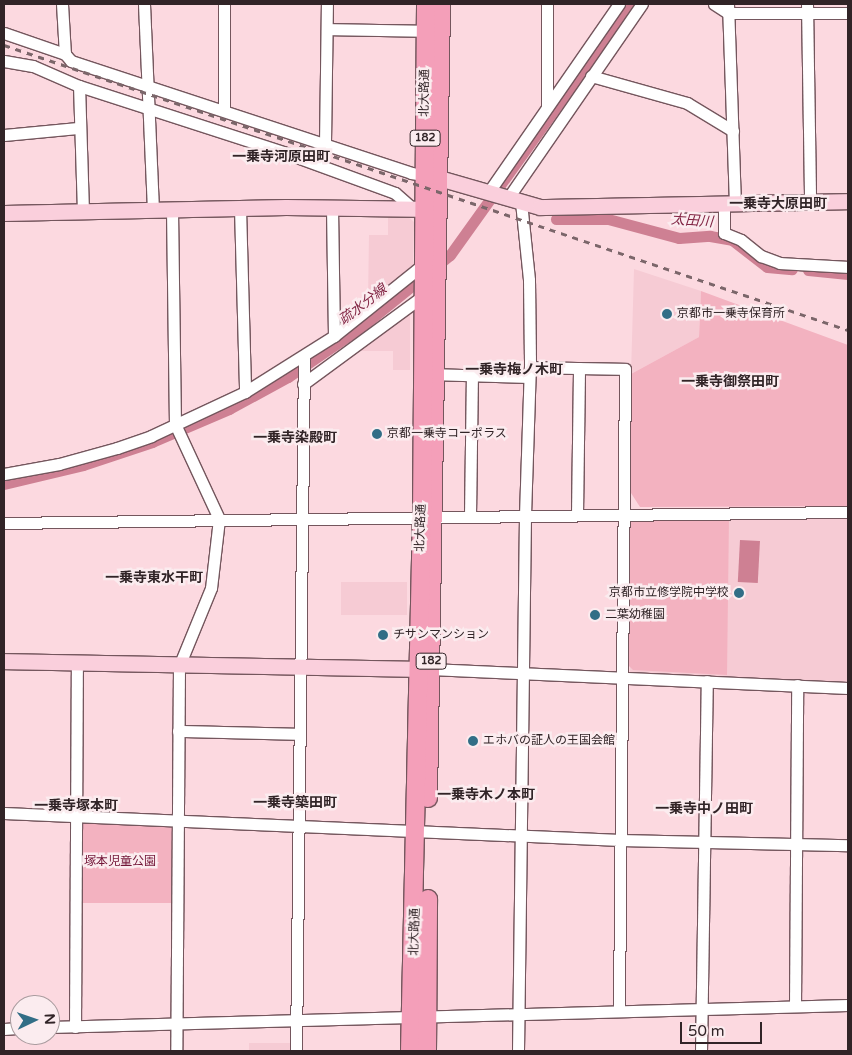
<!DOCTYPE html>
<html>
<head>
<meta charset="utf-8">
<style>
  body { margin:0 }
  #map { position:relative; width:852px; height:1055px; overflow:hidden; background:#fcd9e0; font-family:"Varela Round","Noto Sans JP",sans-serif }
  div>[style] { position:absolute }
  [style*='--x'] { left:calc(var(--x)*1px); top:calc(var(--y)*1px); width:calc(var(--w)*1px); rotate:calc(var(--a)*1deg) }
  .built>* { inset:0; background:#f6cbd4; transform-origin:0 0 }
  .green>* { inset:0; background:#f3b2c0 }
  .water>* { inset:0; background:#ce8093; transform-origin:0 0 }
  .canal>* { height:11px; margin:-5.5px; padding:0 5.5px; transform-origin:5.5px; border-radius:5.5px; background:#ce8093 }
  .roads { filter:drop-shadow(1px 0 #74565d) drop-shadow(-1px 0 #74565d) drop-shadow(0 1px #74565d) drop-shadow(0 -1px #74565d) }
  .street>* { height:11px; margin:-5.5px; padding:0 5.5px; transform-origin:5.5px; border-radius:5.5px; background:#fff }
  .secondary>* { height:15px; margin:-7.5px; padding:0 7.5px; transform-origin:7.5px; border-radius:7.5px; background:#facfdc }
  .primary>* { height:18px; margin:-9px; padding:0 9px; transform-origin:9px; border-radius:9px; background:#f49fb9 }
  .rail>* { height:3px; margin-top:-1.5px; transform-origin:0; background:repeating-linear-gradient(90deg,#7b666a 0 6px,transparent 0 12px) }
  .dots>* { width:14px; height:14px; translate:-50% -50%; box-sizing:border-box; border:2px solid #fbecef; border-radius:50% }
  span { translate:-50% -50%; white-space:nowrap; text-align:center; line-height:1.15; -webkit-text-stroke:5px #fbecef; paint-order:stroke }
  .shield-label span { padding:1px 4px; background:#fbecef; border:1px solid; border-radius:4px; -webkit-text-stroke-width:0 }
  .shield-label { font-size:11px; color:#312427; font-weight:700 }
  .street-label { font-size:12px; color:#312427 }
  .poi-label { font-size:12px; color:#312427 }
  .left { translate:0 -50%; text-align:left }
  .right { translate:-100% -50%; text-align:right }
  .park-label { font-size:12px; color:#721537 }
  .neighbourhood-label { font-size:14px; color:#312427; font-weight:700 }
  .water-label { font-size:14px; color:#822544; font-style:italic }
  .frame { position:absolute; inset:0; border:5px solid #312427; pointer-events:none }
  .north { position:absolute; left:10px; top:995px; width:50px; height:50px; box-sizing:border-box; background:#fbecef; border:1px solid #aa9c9f; border-radius:50%; rotate:87deg; font-size:14px; font-weight:700; line-height:20px; text-align:center; color:#312427 }
  .north::after { content:''; display:block; margin:auto; width:18px; height:22px; background:#326e86; clip-path:polygon(50% 0,100% 100%,50% 72%,0 100%) }
  .scale { position:absolute; left:680px; top:1022px; width:82px; height:22px; box-sizing:border-box; border:2px solid #312427; border-top:0; padding-left:6px; font-size:15px; line-height:18px; white-space:nowrap; color:#312427; -webkit-text-stroke:4px #fbecef; paint-order:stroke }
</style>
</head>
<body>
<div id="map">
  <div class="built">
    <div style="clip-path:polygon(388px 215px,406px 215px,414px 222px,413px 265px,368px 300px,369px 235px,388px 235px)"></div>
    <div style="clip-path:polygon(634px 269px,701px 291px,699px 337px,631px 374px)"></div>
    <div style="clip-path:polygon(410px 308px,410px 370px,393px 370px,393px 351px,356px 351px)"></div>
    <div style="left:848px;top:515px;width:166px;height:218px;rotate:90deg"></div>
    <div style="left:341px;top:582px;width:66px;height:33px"></div>
    <div style="left:294px;top:1043px;width:8px;height:45px;rotate:90deg"></div>
  </div>
  <div class="green">
    <div style="clip-path:polygon(701px 291px,848px 345px,848px 506px,640px 507px,631px 493px,631px 374px,699px 337px)"></div>
    <div style="clip-path:polygon(729px 516px,727px 675px,633px 670px,628px 665px,630px 521px,635px 517px)"></div>
    <div style="clip-path:polygon(87px 820px,169px 825px,174px 831px,172px 903px,79px 903px,80px 826px)"></div>
  </div>
  <div class="water">
    <div style="left:740px;top:540px;width:20px;height:42px;rotate:3deg"></div>
  </div>
  <div class="canal">
    <div style="--x:556;--y:219;--w:52;--a:0"></div>
    <div style="--x:608;--y:219;--w:73;--a:15"></div>
    <div style="--x:679;--y:238;--w:31;--a:-4"></div>
    <div style="--x:710;--y:236;--w:22;--a:10"></div>
    <div style="--x:732;--y:240;--w:44;--a:37.6"></div>
    <div style="--x:767;--y:267;--w:25;--a:5"></div>
    <div style="--x:808;--y:270;--w:40;--a:5.7"></div>
    <div style="--x:4;--y:484;--w:81;--a:-13.5"></div>
    <div style="--x:83;--y:465;--w:73;--a:-18.4"></div>
    <div style="--x:152;--y:442;--w:84;--a:-23.2"></div>
    <div style="--x:229;--y:409;--w:67;--a:-28.5"></div>
    <div style="--x:288;--y:377;--w:88;--a:-34.4"></div>
    <div style="--x:361;--y:327;--w:114;--a:-39"></div>
    <div style="--x:450;--y:255;--w:309;--a:-54.4"></div>
  </div>
  <div class="roads">
    <div class="street">
      <div style="--x:62;--y:4;--w:50;--a:86.6"></div>
      <div style="--x:144;--y:4;--w:207;--a:87.5"></div>
      <div style="--x:224;--y:4;--w:106;--a:90"></div>
      <div style="--x:714;--y:4;--w:17;--a:33"></div>
      <div style="--x:728;--y:13;--w:120;--a:0"></div>
      <div style="--x:728;--y:4;--w:198;--a:88"></div>
      <div style="--x:807;--y:4;--w:198;--a:89.1"></div>
      <div style="--x:327;--y:29;--w:104;--a:1.1"></div>
      <div style="--x:4;--y:33;--w:65;--a:19"></div>
      <div style="--x:65;--y:54;--w:9;--a:49"></div>
      <div style="--x:71;--y:61;--w:358;--a:18.2"></div>
      <div style="--x:411;--y:173;--w:18;--a:9"></div>
      <div style="--x:4;--y:61;--w:29;--a:10"></div>
      <div style="--x:33;--y:66;--w:50;--a:23.5"></div>
      <div style="--x:591;--y:76;--w:100;--a:15.7"></div>
      <div style="--x:687;--y:103;--w:54;--a:31.3"></div>
      <div style="--x:547;--y:106;--w:102;--a:-90"></div>
      <div style="--x:4;--y:135;--w:74;--a:-5.4"></div>
      <div style="--x:325;--y:143;--w:139;--a:-89.2"></div>
      <div style="--x:488;--y:193;--w:230;--a:-55.3"></div>
      <div style="--x:508;--y:198;--w:236;--a:-55.4"></div>
      <div style="--x:521;--y:202;--w:78;--a:84.1"></div>
      <div style="--x:529;--y:280;--w:87;--a:89.3"></div>
      <div style="--x:724;--y:202;--w:31;--a:90"></div>
      <div style="--x:724;--y:233;--w:18;--a:22"></div>
      <div style="--x:741;--y:240;--w:26;--a:39"></div>
      <div style="--x:761;--y:256;--w:20;--a:20"></div>
      <div style="--x:780;--y:263;--w:68;--a:3.4"></div>
      <div style="--x:240;--y:208;--w:184;--a:88.4"></div>
      <div style="--x:332;--y:208;--w:128;--a:89.1"></div>
      <div style="--x:172;--y:210;--w:214;--a:89.2"></div>
      <div style="--x:175;--y:424;--w:105;--a:65.1"></div>
      <div style="--x:219;--y:519;--w:69;--a:96.6"></div>
      <div style="--x:211;--y:588;--w:84;--a:112.3"></div>
      <div style="--x:179;--y:666;--w:385;--a:90.4"></div>
      <div style="--x:83;--y:212;--w:126;--a:-91.8"></div>
      <div style="--x:79;--y:86;--w:214;--a:17.9"></div>
      <div style="--x:283;--y:152;--w:119;--a:20.1"></div>
      <div style="--x:395;--y:193;--w:21;--a:41"></div>
      <div style="--x:429;--y:374;--w:100;--a:1.7"></div>
      <div style="--x:303;--y:384;--w:154;--a:-36.3"></div>
      <div style="--x:4;--y:474;--w:56;--a:-10.3"></div>
      <div style="--x:59;--y:464;--w:60;--a:-15.4"></div>
      <div style="--x:117;--y:448;--w:36;--a:-19"></div>
      <div style="--x:151;--y:436;--w:104;--a:-25.1"></div>
      <div style="--x:245;--y:392;--w:105;--a:-32.2"></div>
      <div style="--x:334;--y:336;--w:117;--a:-38.7"></div>
      <div style="--x:577;--y:514;--w:146;--a:-89.2"></div>
      <div style="--x:470;--y:515;--w:140;--a:-89.2"></div>
      <div style="--x:4;--y:523;--w:844;--a:-0.75"></div>
      <div style="--x:430;--y:669;--w:418;--a:2.6"></div>
      <div style="--x:178;--y:731;--w:121;--a:1.4"></div>
      <div style="--x:4;--y:813;--w:617;--a:2.51"></div>
      <div style="--x:620;--y:840;--w:228;--a:1.3"></div>
      <div style="--x:795;--y:1005;--w:320;--a:-89.6"></div>
      <div style="--x:50;--y:1027;--w:798;--a:-1.58"></div>
      <div style="--x:75;--y:1027;--w:364;--a:-89.7"></div>
      <div style="--x:4;--y:1029;--w:16;--a:-4"></div>
      <div style="--x:296;--y:1051;--w:694;--a:-89.34"></div>
      <div style="--x:518;--y:1051;--w:536;--a:-89.25"></div>
      <div style="--x:525;--y:515;--w:148;--a:-88.1"></div>
      <div style="--x:530;--y:367;--w:95;--a:1.2"></div>
      <div style="--x:625;--y:369;--w:642;--a:90.54"></div>
      <div style="--x:701;--y:1051;--w:370;--a:-89.1"></div>
    </div>
    <div class="secondary">
      <div style="--x:439;--y:178;--w:105;--a:16"></div>
      <div style="--x:540;--y:207;--w:308;--a:-1.1"></div>
      <div style="--x:4;--y:213;--w:282;--a:-1.2"></div>
      <div style="--x:286;--y:207;--w:148;--a:0.8"></div>
      <div style="--x:4;--y:661;--w:425;--a:1.1"></div>
    </div>
    <div class="primary">
      <div style="--x:428;--y:798;--w:794;--a:-89.06"></div>
      <div style="--x:410;--y:1051;--w:535;--a:-88.72"></div>
      <div style="--x:422;--y:516;--w:512;--a:-89.55"></div>
      <div style="--x:427;--y:1051;--w:152;--a:-89.6"></div>
    </div>
  </div>
  <div class="rail">
    <div style="--x:4;--y:45;--w:891;--a:18.66"></div>
  </div>
  <div class="dots">
    <div style="left:667px;top:314px;background:#326e86"></div>
    <div style="left:377px;top:434px;background:#326e86"></div>
    <div style="left:739px;top:593px;background:#326e86"></div>
    <div style="left:595px;top:615px;background:#326e86"></div>
    <div style="left:383px;top:635px;background:#326e86"></div>
    <div style="left:473px;top:741px;background:#326e86"></div>
  </div>
  <div class="shield-label">
    <span style="left:425px;top:138px">182</span>
    <span style="left:431px;top:661px">182</span>
  </div>
  <div class="street-label">
    <span style="left:425px;top:93px;rotate:-89deg">北大路通</span>
    <span style="left:421px;top:528px;rotate:-88deg">北大路通</span>
    <span style="left:415px;top:932px;rotate:-88deg">北大路通</span>
  </div>
  <div class="poi-label">
    <span class="left" style="left:677px;top:314px">京都市一乗寺保育所</span>
    <span class="left" style="left:387px;top:434px">京都一乗寺コーポラス</span>
    <span class="right" style="left:729px;top:593px">京都市立修学院中学校</span>
    <span class="left" style="left:605px;top:615px">二葉幼稚園</span>
    <span class="left" style="left:393px;top:635px">チサンマンション</span>
    <span class="left" style="left:483px;top:741px">エホバの証人の王国会館</span>
  </div>
  <div class="park-label">
    <span style="left:120px;top:862px">塚本児童公園</span>
  </div>
  <div class="neighbourhood-label">
    <span style="left:281px;top:157px">一乗寺河原田町</span>
    <span style="left:778px;top:204px">一乗寺大原田町</span>
    <span style="left:514px;top:370px">一乗寺梅ノ木町</span>
    <span style="left:730px;top:382px">一乗寺御祭田町</span>
    <span style="left:295px;top:438px">一乗寺染殿町</span>
    <span style="left:154px;top:578px">一乗寺東水干町</span>
    <span style="left:486px;top:795px">一乗寺木ノ本町</span>
    <span style="left:295px;top:803px">一乗寺築田町</span>
    <span style="left:76px;top:806px">一乗寺塚本町</span>
    <span style="left:704px;top:809px">一乗寺中ノ田町</span>
  </div>
  <div class="water-label">
    <span style="left:692px;top:221px;rotate:4deg">太田川</span>
    <span style="left:363px;top:305px;rotate:-38deg">疏水分線</span>
  </div>
  <div class="frame"></div>
  <div class="north">N</div>
  <div class="scale">50 m</div>
</div>
</body>
</html>
